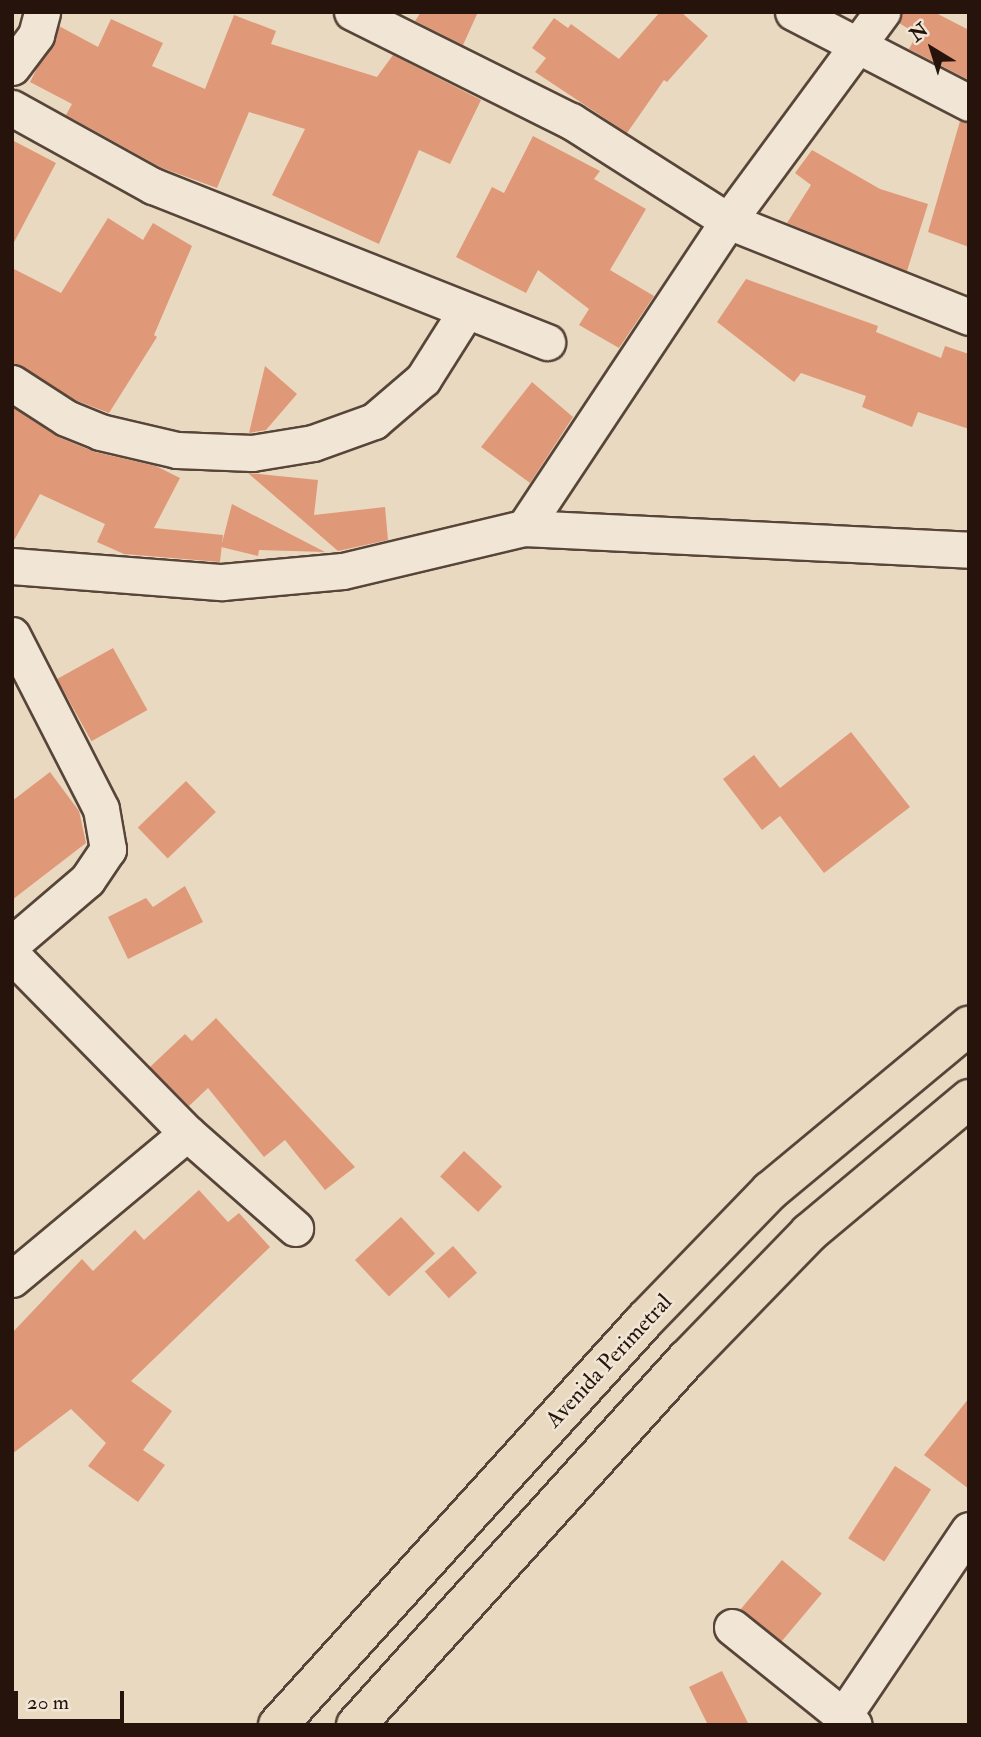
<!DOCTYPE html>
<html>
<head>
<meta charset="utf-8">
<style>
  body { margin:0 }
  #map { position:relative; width:981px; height:1737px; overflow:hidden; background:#e9d9c0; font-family:"IM FELL Double Pica",serif }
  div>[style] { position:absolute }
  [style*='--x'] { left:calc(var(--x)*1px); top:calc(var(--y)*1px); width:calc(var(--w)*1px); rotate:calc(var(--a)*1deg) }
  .building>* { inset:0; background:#df9978; transform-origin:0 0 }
  .roads { filter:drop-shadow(2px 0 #574539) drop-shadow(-2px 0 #574539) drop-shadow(0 2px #574539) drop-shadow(0 -2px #574539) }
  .street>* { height:35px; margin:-17.5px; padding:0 17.5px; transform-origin:17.5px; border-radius:17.5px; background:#f1e6d6 }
  .primary>* { height:38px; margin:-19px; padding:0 19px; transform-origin:19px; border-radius:19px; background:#e9d9c0 }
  span { translate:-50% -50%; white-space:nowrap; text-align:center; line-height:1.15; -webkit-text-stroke:5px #f1e6d6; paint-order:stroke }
  .street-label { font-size:23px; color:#26140c }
  .frame { position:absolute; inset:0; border:14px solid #26140c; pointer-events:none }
  .north { position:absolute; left:897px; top:14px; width:70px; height:70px; -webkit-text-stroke:5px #f1e6d6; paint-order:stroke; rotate:322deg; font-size:19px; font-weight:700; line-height:28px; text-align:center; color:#26140c }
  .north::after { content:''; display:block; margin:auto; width:24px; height:32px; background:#26140c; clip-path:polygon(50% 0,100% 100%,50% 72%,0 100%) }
  .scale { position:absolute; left:14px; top:1691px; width:110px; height:32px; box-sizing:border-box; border:4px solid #26140c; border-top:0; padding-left:9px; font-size:21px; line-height:24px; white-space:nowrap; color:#26140c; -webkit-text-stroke:5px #f1e6d6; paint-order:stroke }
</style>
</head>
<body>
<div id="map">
  <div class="building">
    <div style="clip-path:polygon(421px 12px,478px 12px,463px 45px,415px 21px)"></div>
    <div style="clip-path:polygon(660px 12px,681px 12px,708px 36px,667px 82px,664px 80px,627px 133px,535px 72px,546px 58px,532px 48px,554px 18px,568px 28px,571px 24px,619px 59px)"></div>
    <div style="clip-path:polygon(902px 12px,934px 12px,969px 30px,969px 80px,909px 49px,917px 34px,899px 23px)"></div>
    <div style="clip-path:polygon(234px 15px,276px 31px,271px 44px,377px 77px,393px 55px,481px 100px,450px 164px,419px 150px,379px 244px,272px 195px,305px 129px,249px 112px,217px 188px,162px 168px,66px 115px,72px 104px,30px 82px,59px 26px,98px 47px,111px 19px,163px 43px,152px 66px,205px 89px)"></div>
    <div style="clip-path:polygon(960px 121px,969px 123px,969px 247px,928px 232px)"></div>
    <div style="clip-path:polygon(533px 136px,600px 171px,594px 179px,646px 209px,610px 270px,654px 296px,619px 348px,579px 325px,589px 309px,538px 270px,526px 293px,456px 257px,492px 187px,504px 193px)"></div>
    <div style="clip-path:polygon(12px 140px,56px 163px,12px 246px)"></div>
    <div style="clip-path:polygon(812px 150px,880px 189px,928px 204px,907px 271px,787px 223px,811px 185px,795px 173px)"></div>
    <div style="clip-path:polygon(108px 218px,143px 240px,153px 223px,192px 246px,154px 335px,157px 337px,109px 413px,75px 400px,12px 363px,12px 268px,61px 293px)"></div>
    <div style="clip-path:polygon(746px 279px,878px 326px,876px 332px,941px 358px,945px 346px,969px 354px,969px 429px,918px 412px,912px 427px,862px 407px,866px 396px,801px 373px,794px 382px,717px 322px)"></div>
    <div style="clip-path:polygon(265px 366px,297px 394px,266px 430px,249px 433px)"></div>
    <div style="clip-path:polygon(532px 382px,573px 417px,530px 483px,481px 447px)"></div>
    <div style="clip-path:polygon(12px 407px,58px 437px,95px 452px,156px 466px,180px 478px,154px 528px,223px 535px,220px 562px,124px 554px,97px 542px,105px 524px,40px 494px,12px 544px)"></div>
    <div style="clip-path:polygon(248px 473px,318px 480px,314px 515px,385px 507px,388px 540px,338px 551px)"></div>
    <div style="clip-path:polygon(232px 504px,325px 552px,259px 550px,258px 556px,221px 547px)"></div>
    <div style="left:113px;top:648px;width:71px;height:64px;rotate:61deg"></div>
    <div style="clip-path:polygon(851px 732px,910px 807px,824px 873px,780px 816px,762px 830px,723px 779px,754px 755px,780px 788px)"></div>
    <div style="clip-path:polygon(50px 772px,79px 811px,86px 843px,12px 900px,12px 801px)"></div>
    <div style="left:186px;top:781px;width:43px;height:67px;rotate:46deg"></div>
    <div style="clip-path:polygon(185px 886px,203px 922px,128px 959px,108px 917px,146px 898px,153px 907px)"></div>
    <div style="clip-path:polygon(216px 1018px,355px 1167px,325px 1190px,285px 1140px,264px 1157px,208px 1088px,189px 1106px,150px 1067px,185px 1034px,192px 1041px)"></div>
    <div style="left:464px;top:1151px;width:52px;height:35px;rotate:43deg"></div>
    <div style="clip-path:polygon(199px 1190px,228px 1222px,239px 1213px,270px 1247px,131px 1381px,172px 1411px,143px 1450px,165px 1465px,138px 1502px,88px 1466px,106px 1443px,71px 1409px,12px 1454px,12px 1333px,82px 1259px,93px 1271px,135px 1230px,144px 1240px)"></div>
    <div style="left:401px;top:1217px;width:50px;height:63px;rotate:47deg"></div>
    <div style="left:453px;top:1246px;width:36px;height:38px;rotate:48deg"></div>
    <div style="clip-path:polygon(969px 1398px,969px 1489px,924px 1455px)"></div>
    <div style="left:895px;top:1466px;width:43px;height:86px;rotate:33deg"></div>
    <div style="left:782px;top:1560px;width:52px;height:65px;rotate:40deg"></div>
    <div style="clip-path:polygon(722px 1671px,749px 1725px,708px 1725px,689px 1687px)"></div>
  </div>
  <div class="roads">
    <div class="street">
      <div style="--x:352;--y:12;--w:245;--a:26.5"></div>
      <div style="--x:571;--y:121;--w:186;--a:32.5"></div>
      <div style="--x:728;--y:221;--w:259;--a:21.7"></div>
      <div style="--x:793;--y:12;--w:198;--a:27.3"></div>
      <div style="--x:12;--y:67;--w:40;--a:-53"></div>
      <div style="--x:36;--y:35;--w:24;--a:-75"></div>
      <div style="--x:12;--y:108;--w:161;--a:29"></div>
      <div style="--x:153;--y:186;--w:424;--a:21.6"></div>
      <div style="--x:12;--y:383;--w:64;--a:32.9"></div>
      <div style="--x:66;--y:418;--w:37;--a:22"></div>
      <div style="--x:100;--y:432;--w:79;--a:13.2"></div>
      <div style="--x:177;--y:450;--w:75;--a:2.3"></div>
      <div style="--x:252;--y:453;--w:62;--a:-9.3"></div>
      <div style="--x:313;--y:443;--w:65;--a:-19.8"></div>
      <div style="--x:374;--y:421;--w:65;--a:-40.6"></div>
      <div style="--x:423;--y:379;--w:80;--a:-57.7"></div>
      <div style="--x:524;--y:528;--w:369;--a:-56.4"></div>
      <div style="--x:728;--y:221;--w:260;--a:-53.6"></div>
      <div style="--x:12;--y:566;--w:211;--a:4.4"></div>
      <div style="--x:222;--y:582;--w:121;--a:-5.2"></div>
      <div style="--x:343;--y:571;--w:186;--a:-13.4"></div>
      <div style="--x:524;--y:528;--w:446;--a:2.8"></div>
      <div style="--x:12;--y:635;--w:195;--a:62.9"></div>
      <div style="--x:101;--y:809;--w:41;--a:80.1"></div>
      <div style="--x:108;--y:849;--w:37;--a:124"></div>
      <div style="--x:87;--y:880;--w:99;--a:139.5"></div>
      <div style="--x:12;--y:955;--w:250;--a:45.5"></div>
      <div style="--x:187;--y:1133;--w:144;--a:41.3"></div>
      <div style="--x:12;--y:1279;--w:228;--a:-39.8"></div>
      <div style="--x:732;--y:1627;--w:156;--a:38.8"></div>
      <div style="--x:844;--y:1715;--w:223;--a:-56"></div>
    </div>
    <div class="primary">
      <div style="--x:278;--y:1725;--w:547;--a:-47.82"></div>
      <div style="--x:645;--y:1320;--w:180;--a:-45.9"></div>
      <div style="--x:770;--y:1191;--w:259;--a:-39.7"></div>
      <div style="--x:356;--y:1725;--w:493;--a:-47.9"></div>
      <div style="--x:687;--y:1359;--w:175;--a:-45.9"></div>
      <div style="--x:809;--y:1233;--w:209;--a:-39.9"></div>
    </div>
  </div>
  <div class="street-label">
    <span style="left:609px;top:1361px;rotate:-47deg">Avenida Perimetral</span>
  </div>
  <div class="frame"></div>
  <div class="north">N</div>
  <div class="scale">20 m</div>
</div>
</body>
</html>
